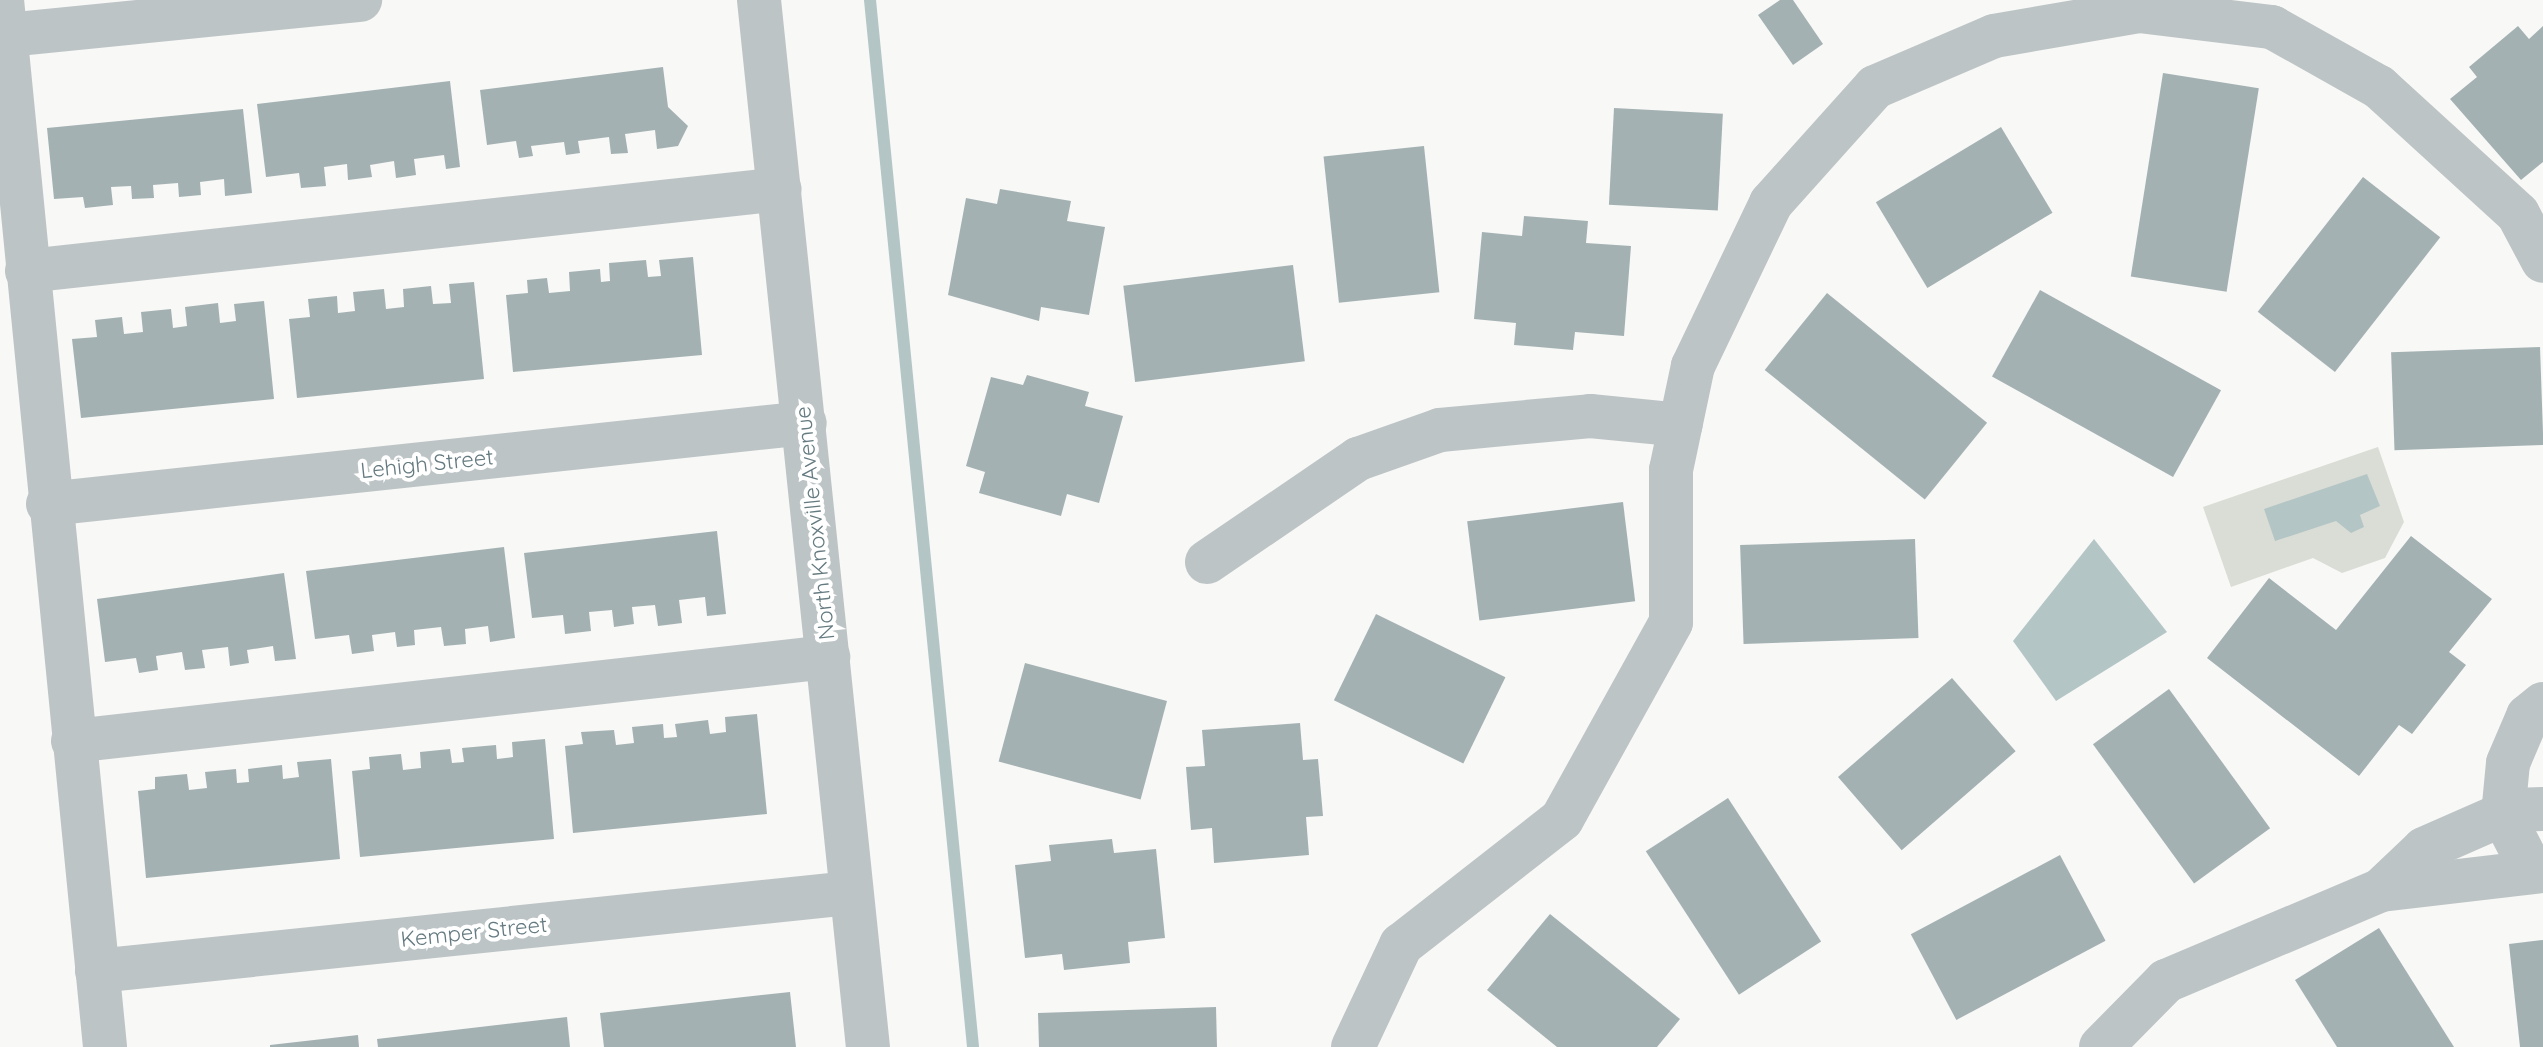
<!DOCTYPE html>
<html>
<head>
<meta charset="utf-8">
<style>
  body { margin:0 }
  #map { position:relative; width:2543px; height:1047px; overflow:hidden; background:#f8f8f6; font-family:Quicksand,sans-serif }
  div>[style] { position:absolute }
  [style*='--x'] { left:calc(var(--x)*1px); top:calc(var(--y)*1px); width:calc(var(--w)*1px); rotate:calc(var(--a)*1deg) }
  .green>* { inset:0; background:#daddd5 }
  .water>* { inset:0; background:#b4c5c6 }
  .stream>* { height:12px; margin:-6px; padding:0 6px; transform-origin:6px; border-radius:6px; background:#b4c5c6 }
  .building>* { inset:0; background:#a4b1b3; transform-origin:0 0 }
  .minor>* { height:44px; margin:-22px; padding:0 22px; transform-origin:22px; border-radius:22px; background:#bdc4c6 }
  span { translate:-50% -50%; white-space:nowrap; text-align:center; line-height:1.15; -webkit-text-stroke:8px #fff; paint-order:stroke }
  .street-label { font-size:22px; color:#647a80 }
</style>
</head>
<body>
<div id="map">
  <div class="green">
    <div style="clip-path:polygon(2378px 447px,2404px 522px,2385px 558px,2342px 573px,2313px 558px,2231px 587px,2203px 507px)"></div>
  </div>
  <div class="water">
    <div style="clip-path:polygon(2367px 474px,2380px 506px,2360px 515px,2364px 527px,2351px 533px,2336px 521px,2275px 541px,2264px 509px)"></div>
    <div style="clip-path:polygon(2094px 539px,2167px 632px,2056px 701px,2013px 641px)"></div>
  </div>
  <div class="stream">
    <div style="--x:870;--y:0;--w:1052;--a:84.38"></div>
  </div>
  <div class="building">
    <div style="clip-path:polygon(1780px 0,1793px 0,1823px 44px,1793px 65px,1758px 15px)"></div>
    <div style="clip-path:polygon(2518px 26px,2529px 39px,2543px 26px,2543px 162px,2521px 180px,2450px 99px,2477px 77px,2469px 67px)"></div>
    <div style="clip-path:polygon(663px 67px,668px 107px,688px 126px,678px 146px,657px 149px,655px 130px,625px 134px,628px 153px,611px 154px,609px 137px,578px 141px,580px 153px,566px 155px,564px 142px,531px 146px,533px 156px,519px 158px,516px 141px,487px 145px,480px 90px)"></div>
    <div style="left:2163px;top:73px;width:97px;height:206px;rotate:9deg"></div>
    <div style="clip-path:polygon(450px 81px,460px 167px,446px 169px,444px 155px,414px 159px,416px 175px,396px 178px,394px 161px,370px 165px,372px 177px,348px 180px,347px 164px,324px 167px,326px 186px,301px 188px,299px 173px,266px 177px,257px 104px)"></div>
    <div style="left:1614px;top:108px;width:109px;height:97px;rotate:3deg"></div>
    <div style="clip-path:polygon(243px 109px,252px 193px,225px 196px,224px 179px,200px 182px,201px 195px,179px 197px,178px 183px,153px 185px,154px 198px,132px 199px,131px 186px,111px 187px,113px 205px,85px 208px,83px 197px,54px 199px,47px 128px)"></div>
    <div style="left:2001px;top:127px;width:100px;height:146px;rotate:59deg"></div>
    <div style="left:1424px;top:146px;width:147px;height:101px;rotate:84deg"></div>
    <div style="left:2363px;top:177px;width:98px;height:171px;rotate:38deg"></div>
    <div style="clip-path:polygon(1000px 189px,1071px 201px,1067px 221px,1105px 227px,1089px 315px,1041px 307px,1039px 321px,948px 295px,966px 198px,997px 204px)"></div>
    <div style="clip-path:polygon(1524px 216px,1588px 221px,1586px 243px,1631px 246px,1624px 336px,1575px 332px,1573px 350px,1514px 345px,1516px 323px,1474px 319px,1482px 232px,1522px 236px)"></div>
    <div style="clip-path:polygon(693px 257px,702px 355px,513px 372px,506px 295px,528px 293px,527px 280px,547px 278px,549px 293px,570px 291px,569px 272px,600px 269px,601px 282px,610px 281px,609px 263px,646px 260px,648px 277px,661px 276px,659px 260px)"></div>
    <div style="left:1293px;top:265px;width:97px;height:171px;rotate:83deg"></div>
    <div style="clip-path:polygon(474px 282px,484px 379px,297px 398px,289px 319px,310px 317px,308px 299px,337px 296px,338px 313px,355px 311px,353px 292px,384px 289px,386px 309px,404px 307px,403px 289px,431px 286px,433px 304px,451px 303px,449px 284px)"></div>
    <div style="left:2040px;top:290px;width:207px;height:99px;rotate:29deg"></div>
    <div style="left:1827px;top:293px;width:206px;height:99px;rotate:39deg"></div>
    <div style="clip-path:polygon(264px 301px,274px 399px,81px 418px,72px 339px,97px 337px,95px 320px,122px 317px,124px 334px,143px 332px,141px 312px,171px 309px,173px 328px,187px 326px,185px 307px,218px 303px,220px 323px,236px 321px,234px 304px)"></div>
    <div style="left:2540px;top:347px;width:98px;height:149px;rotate:88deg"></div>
    <div style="clip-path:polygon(1027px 375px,1089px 392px,1085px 406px,1123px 416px,1099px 503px,1067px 494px,1061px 516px,979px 493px,985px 472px,966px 466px,991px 377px,1023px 385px)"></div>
    <div style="left:1623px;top:502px;width:100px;height:157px;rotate:83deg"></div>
    <div style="clip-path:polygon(717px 531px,726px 614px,707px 616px,705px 597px,679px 600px,682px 623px,658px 626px,655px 605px,632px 607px,634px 624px,614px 627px,612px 610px,589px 612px,591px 631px,565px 634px,563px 615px,532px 618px,524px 553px)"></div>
    <div style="clip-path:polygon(2411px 536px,2492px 599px,2449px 652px,2466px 665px,2412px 734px,2399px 725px,2359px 776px,2207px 658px,2269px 578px,2336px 630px)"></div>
    <div style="left:1915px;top:539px;width:99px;height:175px;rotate:88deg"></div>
    <div style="clip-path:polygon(504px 547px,515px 638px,490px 642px,488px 626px,465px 629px,466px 644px,444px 646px,441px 627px,414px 630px,415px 645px,397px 647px,395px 632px,372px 635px,374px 651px,352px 654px,349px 635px,315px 639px,306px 571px)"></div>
    <div style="clip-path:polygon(284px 573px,296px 659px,275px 661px,273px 646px,247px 650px,249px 663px,230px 666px,228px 647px,202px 650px,205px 668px,185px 670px,182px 652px,156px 656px,158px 670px,139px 673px,136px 658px,105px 662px,97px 599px)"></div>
    <div style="left:1376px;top:614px;width:144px;height:96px;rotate:26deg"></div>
    <div style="left:1025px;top:663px;width:147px;height:102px;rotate:15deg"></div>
    <div style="left:1952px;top:678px;width:97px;height:151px;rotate:49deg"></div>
    <div style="left:2169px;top:689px;width:172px;height:94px;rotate:54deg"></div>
    <div style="clip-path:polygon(757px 714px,767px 814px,573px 833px,565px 746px,583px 744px,581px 732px,614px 730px,616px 745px,634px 743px,632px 727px,663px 724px,664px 738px,677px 737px,675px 724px,708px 720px,710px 734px,726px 732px,725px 717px)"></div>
    <div style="clip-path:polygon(1300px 723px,1303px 760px,1318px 759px,1323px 816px,1306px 817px,1309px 855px,1214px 863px,1212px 828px,1191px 830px,1186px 767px,1205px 766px,1202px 730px)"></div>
    <div style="clip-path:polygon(545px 739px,554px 839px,360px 857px,352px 771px,370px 769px,369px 757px,401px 754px,403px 770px,421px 768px,420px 752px,450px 749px,452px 763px,464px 762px,462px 748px,496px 745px,497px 759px,513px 757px,512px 742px)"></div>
    <div style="clip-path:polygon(331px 759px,340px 859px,146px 878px,138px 791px,155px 789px,155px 777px,187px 774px,189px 790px,207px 788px,205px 772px,236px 769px,237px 783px,249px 782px,248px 769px,282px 765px,283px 779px,299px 777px,297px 762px)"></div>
    <div style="left:1728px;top:798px;width:171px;height:98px;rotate:57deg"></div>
    <div style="clip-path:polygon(1112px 839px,1114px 853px,1156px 849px,1165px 938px,1128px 942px,1130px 963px,1064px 970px,1062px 954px,1025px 958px,1015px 865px,1051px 861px,1049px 845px)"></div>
    <div style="left:2060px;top:855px;width:97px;height:169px;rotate:62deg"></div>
    <div style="clip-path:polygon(1550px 914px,1680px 1019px,1657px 1047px,1557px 1047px,1487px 990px)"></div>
    <div style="clip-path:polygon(2379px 928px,2454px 1047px,2337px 1047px,2295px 980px)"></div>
    <div style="clip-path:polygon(2543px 940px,2543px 1047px,2520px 1047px,2509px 944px)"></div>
    <div style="clip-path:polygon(790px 992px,796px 1047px,604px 1047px,600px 1013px)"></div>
    <div style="clip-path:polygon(1216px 1007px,1217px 1047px,1039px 1047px,1038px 1013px)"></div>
    <div style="clip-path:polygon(567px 1017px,570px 1047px,378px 1047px,377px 1039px)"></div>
    <div style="clip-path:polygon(358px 1035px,359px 1047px,270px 1047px,270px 1045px)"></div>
  </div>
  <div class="minor">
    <div style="--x:2;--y:0;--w:1052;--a:84.38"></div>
    <div style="--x:759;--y:0;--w:1053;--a:84.06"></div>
    <div style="--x:7;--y:35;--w:355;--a:-5.7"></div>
    <div style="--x:27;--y:271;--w:757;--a:-6.21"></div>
    <div style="--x:48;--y:504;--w:761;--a:-6.11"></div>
    <div style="--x:1207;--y:562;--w:183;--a:-34.3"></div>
    <div style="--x:1358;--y:459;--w:87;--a:-19.5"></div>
    <div style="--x:1440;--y:430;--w:151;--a:-5.3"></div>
    <div style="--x:1590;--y:416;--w:91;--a:5.6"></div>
    <div style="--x:73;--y:741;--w:760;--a:-6.35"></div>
    <div style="--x:2532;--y:871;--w:63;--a:-117.4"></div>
    <div style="--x:2503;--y:815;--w:52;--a:-84.5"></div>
    <div style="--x:2508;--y:763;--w:51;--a:-66.9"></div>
    <div style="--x:2528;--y:716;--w:19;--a:-39"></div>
    <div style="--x:2381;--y:890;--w:59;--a:-43.6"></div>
    <div style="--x:2424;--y:849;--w:97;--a:-23.7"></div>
    <div style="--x:2513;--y:810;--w:30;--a:-2"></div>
    <div style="--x:97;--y:971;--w:758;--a:-5.91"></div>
    <div style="--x:1353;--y:1047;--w:113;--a:-64.8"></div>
    <div style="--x:1401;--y:945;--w:204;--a:-38"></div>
    <div style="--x:1562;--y:819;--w:225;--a:-61"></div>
    <div style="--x:1671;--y:622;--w:152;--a:-90"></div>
    <div style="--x:1671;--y:470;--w:106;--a:-78.1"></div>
    <div style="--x:1693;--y:366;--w:181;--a:-64.4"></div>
    <div style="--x:1771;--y:203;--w:156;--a:-48.1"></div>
    <div style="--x:1875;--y:87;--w:129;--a:-23.2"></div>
    <div style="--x:1994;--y:36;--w:147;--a:-9.8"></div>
    <div style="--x:2139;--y:11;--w:134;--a:6.9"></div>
    <div style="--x:2272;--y:27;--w:123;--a:29.3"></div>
    <div style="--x:2379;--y:87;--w:188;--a:42.4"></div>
    <div style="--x:2518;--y:214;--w:53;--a:62"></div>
    <div style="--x:2101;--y:1047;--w:93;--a:-45.4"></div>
    <div style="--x:2166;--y:981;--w:233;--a:-22.9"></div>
    <div style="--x:2381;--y:890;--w:163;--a:-6.7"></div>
  </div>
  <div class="street-label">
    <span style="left:427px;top:464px;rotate:-6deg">Lehigh Street</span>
    <span style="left:815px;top:523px;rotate:-96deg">North Knoxville Avenue</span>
    <span style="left:474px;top:932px;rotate:-6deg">Kemper Street</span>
  </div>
</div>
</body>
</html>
